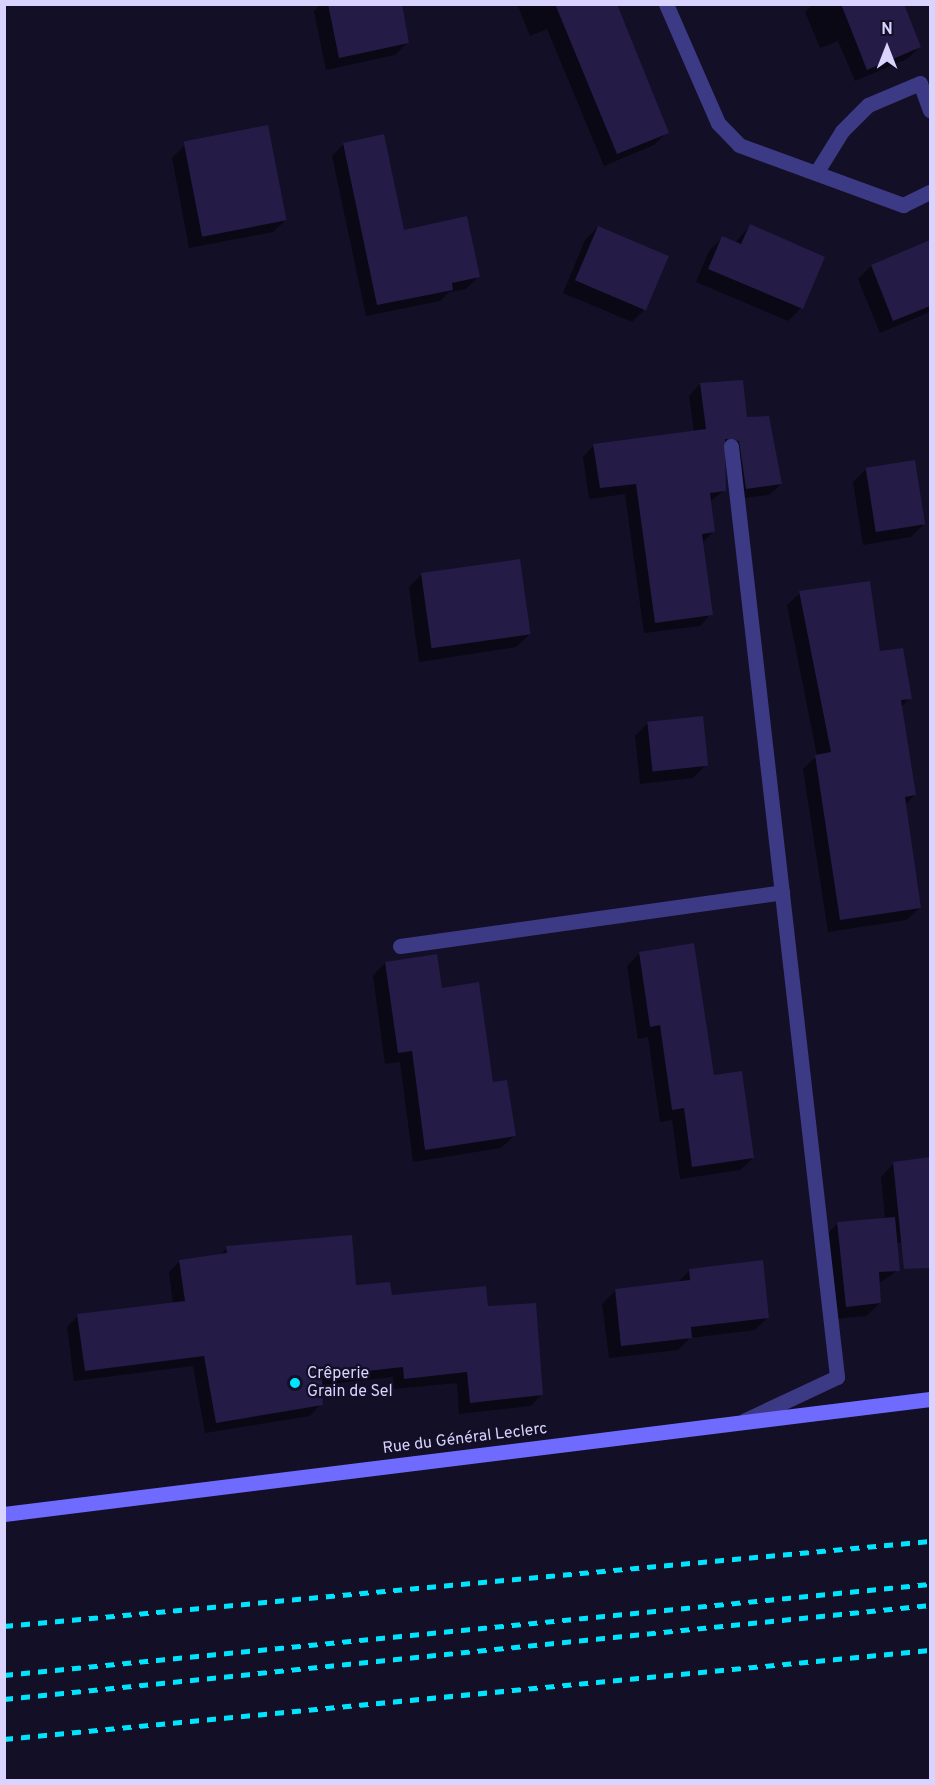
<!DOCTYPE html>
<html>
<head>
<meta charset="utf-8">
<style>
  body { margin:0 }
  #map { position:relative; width:935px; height:1785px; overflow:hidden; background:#130f26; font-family:Overpass,sans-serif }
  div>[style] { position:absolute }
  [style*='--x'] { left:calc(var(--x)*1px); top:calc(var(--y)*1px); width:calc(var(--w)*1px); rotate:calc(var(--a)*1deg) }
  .shadow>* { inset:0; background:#0007 }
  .building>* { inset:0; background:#241b47; transform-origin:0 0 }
  .lane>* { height:15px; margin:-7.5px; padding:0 7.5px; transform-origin:7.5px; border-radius:7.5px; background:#3d3a85 }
  .street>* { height:15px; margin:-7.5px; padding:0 7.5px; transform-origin:7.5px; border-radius:7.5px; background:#3d3a85 }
  .secondary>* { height:15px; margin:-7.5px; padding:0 7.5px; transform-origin:7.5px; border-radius:7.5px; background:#6f6bff }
  .rail>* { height:4.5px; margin-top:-2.25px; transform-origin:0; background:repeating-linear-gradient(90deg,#00e5ff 0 9px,transparent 0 17px) }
  .dots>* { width:16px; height:16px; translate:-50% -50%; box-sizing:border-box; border:3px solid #130f26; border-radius:50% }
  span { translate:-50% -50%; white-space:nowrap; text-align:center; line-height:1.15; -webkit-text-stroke:4.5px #130f26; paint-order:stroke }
  .poi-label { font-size:16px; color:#d9d4ff }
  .left { translate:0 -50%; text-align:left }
  .street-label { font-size:16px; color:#d9d4ff }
  .frame { position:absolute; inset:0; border:6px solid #d9d4ff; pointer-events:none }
  .north { position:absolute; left:857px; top:18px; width:60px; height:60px; -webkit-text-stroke:4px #130f26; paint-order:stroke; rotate:0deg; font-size:16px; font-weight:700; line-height:24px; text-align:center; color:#d9d4ff }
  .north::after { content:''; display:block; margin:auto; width:21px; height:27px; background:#d9d4ff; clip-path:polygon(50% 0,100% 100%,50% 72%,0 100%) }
</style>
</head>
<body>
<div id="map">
  <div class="shadow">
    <div style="clip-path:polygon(320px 4px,400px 4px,408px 42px,395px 55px,326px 70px,314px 11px)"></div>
    <div style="clip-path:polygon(517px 4px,598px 4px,667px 132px,654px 145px,604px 166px,547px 29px,530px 36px)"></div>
    <div style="clip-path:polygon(813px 4px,902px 4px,920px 47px,907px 59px,855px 81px,838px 41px,820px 48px,805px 12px)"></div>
    <div style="clip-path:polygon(344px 144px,403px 231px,478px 277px,466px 289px,449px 292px,440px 301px,366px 316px,332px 156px)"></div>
    <div style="clip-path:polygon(184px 146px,286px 220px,273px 232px,189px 248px,172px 158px)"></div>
    <div style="clip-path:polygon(750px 226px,823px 258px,801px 308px,788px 321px,696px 282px,709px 251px,722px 238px,735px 243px)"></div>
    <div style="clip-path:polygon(598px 227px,645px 309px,632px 322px,563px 293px,585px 240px)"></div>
    <div style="clip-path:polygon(930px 242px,930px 312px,880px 333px,858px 279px,871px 266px)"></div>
    <div style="clip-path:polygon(700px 384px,746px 419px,781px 484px,769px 495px,735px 499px,723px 448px,725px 490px,709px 502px,713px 532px,702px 543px,711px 614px,700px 626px,644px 633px,625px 494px,589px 499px,583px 457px,594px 445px,694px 432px,689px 396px)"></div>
    <div style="clip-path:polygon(866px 469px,924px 524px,911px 537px,863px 545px,853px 482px)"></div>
    <div style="clip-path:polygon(422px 574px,530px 634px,516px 647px,419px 662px,409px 587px)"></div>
    <div style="clip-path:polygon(800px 593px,879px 653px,910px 698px,901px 707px,915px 795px,905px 805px,920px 907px,907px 920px,828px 932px,803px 769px,817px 756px,787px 605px)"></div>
    <div style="clip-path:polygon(648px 723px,706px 765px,693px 778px,640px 784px,635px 736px)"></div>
    <div style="clip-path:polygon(640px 953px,713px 1077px,753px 1158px,740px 1170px,680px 1179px,672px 1120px,660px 1122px,648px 1037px,638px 1039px,627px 966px)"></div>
    <div style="clip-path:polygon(385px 963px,441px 989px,514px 1136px,501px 1148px,413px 1162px,400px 1062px,385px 1064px,373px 976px)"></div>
    <div style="clip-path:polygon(930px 1158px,930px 1240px,896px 1243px,898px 1270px,878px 1284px,880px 1303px,866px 1316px,833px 1319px,824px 1237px,837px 1224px,885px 1219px,881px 1177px,894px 1163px)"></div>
    <div style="clip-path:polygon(227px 1248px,390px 1297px,487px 1308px,542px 1394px,531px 1406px,459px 1414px,457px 1383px,394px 1389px,393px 1377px,321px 1385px,321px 1404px,310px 1416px,205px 1433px,193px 1366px,74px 1381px,67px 1327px,78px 1316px,173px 1304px,169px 1272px,180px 1261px,219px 1256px)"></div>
    <div style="clip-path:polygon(689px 1271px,768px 1317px,755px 1330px,690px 1338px,678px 1350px,609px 1358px,602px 1304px,615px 1291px,677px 1283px)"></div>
  </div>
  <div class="building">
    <div style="clip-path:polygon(328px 4px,402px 4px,409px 43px,339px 58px)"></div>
    <div style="clip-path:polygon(555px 4px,617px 4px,669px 133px,617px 154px)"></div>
    <div style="clip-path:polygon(841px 4px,904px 4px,921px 47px,867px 70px)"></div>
    <div style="left:268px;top:125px;width:97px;height:86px;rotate:79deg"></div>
    <div style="clip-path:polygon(384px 134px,404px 230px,467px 216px,480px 277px,452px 283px,453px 290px,377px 305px,343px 143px)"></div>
    <div style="clip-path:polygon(750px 224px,825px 257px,803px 309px,708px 269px,722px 236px,741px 244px)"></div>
    <div style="left:598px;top:226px;width:77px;height:59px;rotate:23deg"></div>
    <div style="clip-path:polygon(930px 240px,930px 306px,893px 321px,871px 265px)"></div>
    <div style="clip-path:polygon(743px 380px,747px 417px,769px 416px,782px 484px,746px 489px,739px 441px,725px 439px,726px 491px,710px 493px,715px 532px,702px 534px,713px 615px,655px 623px,636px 484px,600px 488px,593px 444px,706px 429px,700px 383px)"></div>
    <div style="left:915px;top:460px;width:65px;height:50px;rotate:81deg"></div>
    <div style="left:520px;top:559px;width:76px;height:100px;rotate:82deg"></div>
    <div style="clip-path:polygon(870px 581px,880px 651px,903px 648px,912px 699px,901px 700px,916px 795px,905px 797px,921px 908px,840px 920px,815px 755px,831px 752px,799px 591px)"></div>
    <div style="left:703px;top:716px;width:50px;height:56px;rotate:84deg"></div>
    <div style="clip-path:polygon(694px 943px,714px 1075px,742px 1071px,754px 1158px,692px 1167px,684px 1108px,672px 1110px,660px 1025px,650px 1027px,639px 952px)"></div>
    <div style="clip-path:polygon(437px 954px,442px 988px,479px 982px,493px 1082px,507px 1080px,516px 1136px,425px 1150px,412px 1051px,398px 1053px,385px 962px)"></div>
    <div style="clip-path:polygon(930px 1157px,930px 1268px,904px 1269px,893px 1162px)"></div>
    <div style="clip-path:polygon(895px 1217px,900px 1271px,879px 1272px,881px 1303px,846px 1307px,837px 1222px)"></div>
    <div style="clip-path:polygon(352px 1235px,356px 1285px,390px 1282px,392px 1295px,486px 1286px,488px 1306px,536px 1303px,543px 1395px,470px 1403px,467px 1372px,404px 1379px,403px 1367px,322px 1376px,323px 1405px,216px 1423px,204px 1356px,85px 1371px,77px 1314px,185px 1301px,179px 1260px,227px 1253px,226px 1246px)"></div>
    <div style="clip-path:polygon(763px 1260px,769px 1318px,691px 1327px,692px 1338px,621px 1346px,615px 1289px,690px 1280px,689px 1269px)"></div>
  </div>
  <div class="lane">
    <div style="--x:731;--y:446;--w:937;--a:83.5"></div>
    <div style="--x:837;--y:1377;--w:102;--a:154.9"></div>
    <div style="--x:400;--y:946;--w:386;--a:-8"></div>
  </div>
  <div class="street">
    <div style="--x:666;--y:4;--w:130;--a:66.4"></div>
    <div style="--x:718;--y:123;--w:30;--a:46"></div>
    <div style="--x:739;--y:145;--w:175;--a:20.1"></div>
    <div style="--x:903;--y:205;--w:30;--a:-26"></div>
    <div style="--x:816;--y:173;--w:49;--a:-58.2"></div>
    <div style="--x:842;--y:131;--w:37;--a:-45"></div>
    <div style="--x:868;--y:105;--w:56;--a:-22.9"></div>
    <div style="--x:920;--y:83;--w:29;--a:70"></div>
  </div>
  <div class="secondary">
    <div style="--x:4;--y:1514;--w:933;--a:-7.08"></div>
  </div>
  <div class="rail">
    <div style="--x:4;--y:1626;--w:930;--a:-5.24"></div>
    <div style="--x:4;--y:1675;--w:930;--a:-5.61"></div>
    <div style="--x:4;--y:1699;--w:931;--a:-5.8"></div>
    <div style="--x:4;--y:1739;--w:930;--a:-5.49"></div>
  </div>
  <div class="dots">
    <div style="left:295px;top:1383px;background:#00e5ff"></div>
  </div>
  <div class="poi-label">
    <span class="left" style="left:307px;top:1383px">Crêperie<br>Grain de Sel</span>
  </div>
  <div class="street-label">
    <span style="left:465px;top:1439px;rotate:-7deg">Rue du Général Leclerc</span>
  </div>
  <div class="frame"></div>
  <div class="north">N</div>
</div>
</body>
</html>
